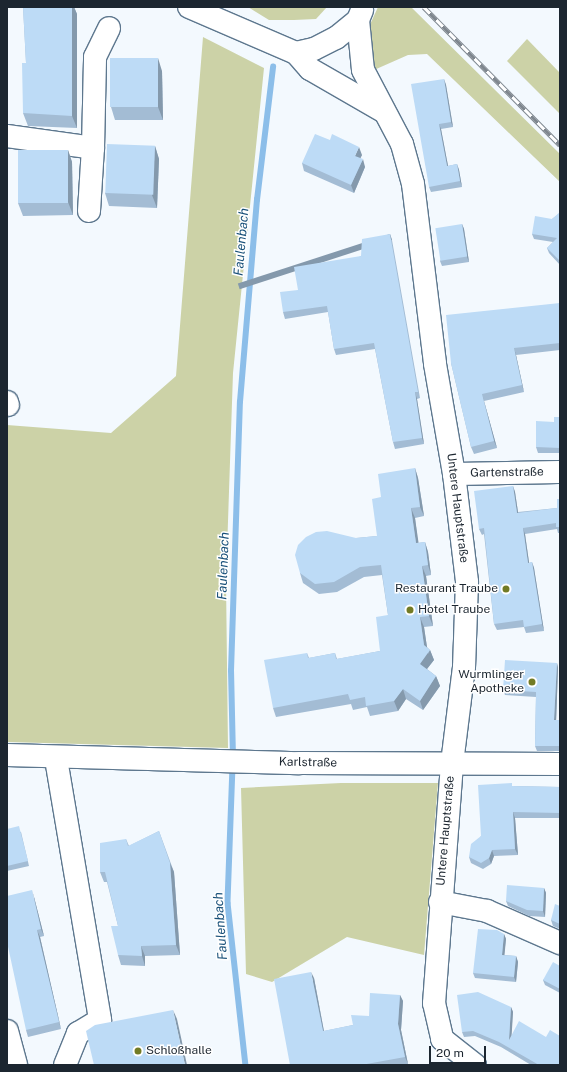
<!DOCTYPE html>
<html>
<head>
<meta charset="utf-8">
<style>
  body { margin:0 }
  #map { position:relative; width:567px; height:1072px; overflow:hidden; background:#f3f9fe; font-family:"Public Sans",sans-serif }
  div>[style] { position:absolute }
  [style*='--x'] { left:calc(var(--x)*1px); top:calc(var(--y)*1px); width:calc(var(--w)*1px); rotate:calc(var(--a)*1deg) }
  .green>* { inset:0; background:#ccd2a7 }
  .stream>* { height:5.5px; margin:-2.75px; padding:0 2.75px; transform-origin:2.75px; border-radius:2.75px; background:#8cbee9 }
  .roads { filter:drop-shadow(1px 0 #5d778e) drop-shadow(-1px 0 #5d778e) drop-shadow(0 1px #5d778e) drop-shadow(0 -1px #5d778e) }
  .minor>* { height:22px; margin:-11px; padding:0 11px; transform-origin:11px; border-radius:11px; background:#fff }
  .rail>* { height:4.5px; margin-top:-2.25px; transform-origin:0; background:repeating-linear-gradient(90deg,#fff 0 9px,#7e868e 0 18px); box-sizing:border-box; border-block:1px solid #7e868e }
  .wall>* { inset:0; background:#a3bcd4 }
  .shaded-wall>* { inset:0; background:#8499ac; transform-origin:0 0 }
  .building>* { inset:0; background:#bddbf6; transform-origin:0 0 }
  .dots>* { width:11px; height:11px; translate:-50% -50%; box-sizing:border-box; border:2px solid #fff; border-radius:50% }
  span { translate:-50% -50%; white-space:nowrap; text-align:center; line-height:1.15; -webkit-text-stroke:3px #fff; paint-order:stroke }
  .street-label { font-size:12px; color:#1c2630 }
  .poi-label { font-size:12px; color:#1c2630 }
  .right { translate:-100% -50%; text-align:right }
  .left { translate:0 -50%; text-align:left }
  .water-label { font-size:13px; color:#185079; font-style:italic }
  .frame { position:absolute; inset:0; border:8px solid #1c2630; pointer-events:none }
  .scale { position:absolute; left:429px; top:1046px; width:57px; height:18px; box-sizing:border-box; border:2px solid #1c2630; border-top:0; padding-left:5px; font-size:12px; line-height:14px; white-space:nowrap; color:#1c2630; -webkit-text-stroke:3px #fff; paint-order:stroke }
</style>
</head>
<body>
<div id="map">
  <div class="green">
    <div style="clip-path:polygon(248px 7px,327px 7px,316px 19px,294px 20px,269px 20px)"></div>
    <div style="clip-path:polygon(378px 7px,411px 7px,560px 154px,560px 182px,427px 54px,408px 55px,374px 70px,368px 29px)"></div>
    <div style="clip-path:polygon(203px 37px,264px 68px,233px 373px,226px 581px,228px 748px,7px 742px,7px 425px,111px 433px,176px 376px)"></div>
    <div style="clip-path:polygon(527px 39px,560px 73px,560px 114px,507px 61px)"></div>
    <div style="clip-path:polygon(341px 783px,438px 783px,424px 955px,347px 937px,272px 982px,246px 974px,241px 788px)"></div>
  </div>
  <div class="stream">
    <div style="--x:233;--y:758;--w:87;--a:-91.3"></div>
    <div style="--x:231;--y:671;--w:269;--a:-88.1"></div>
    <div style="--x:240;--y:402;--w:203;--a:-85.2"></div>
    <div style="--x:257;--y:200;--w:134;--a:-83.1"></div>
    <div style="--x:233;--y:766;--w:137;--a:92.1"></div>
    <div style="--x:228;--y:903;--w:163;--a:83.7"></div>
  </div>
  <div class="roads">
    <div class="minor">
      <div style="--x:189;--y:7;--w:116;--a:23.3"></div>
      <div style="--x:296;--y:53;--w:21;--a:49"></div>
      <div style="--x:310;--y:69;--w:84;--a:29.9"></div>
      <div style="--x:358;--y:20;--w:50;--a:84.3"></div>
      <div style="--x:363;--y:70;--w:84;--a:62.2"></div>
      <div style="--x:402;--y:144;--w:41;--a:74.6"></div>
      <div style="--x:413;--y:184;--w:181;--a:83"></div>
      <div style="--x:435;--y:364;--w:112;--a:80.2"></div>
      <div style="--x:454;--y:474;--w:109;--a:83.1"></div>
      <div style="--x:467;--y:582;--w:85;--a:92"></div>
      <div style="--x:464;--y:667;--w:98;--a:97.1"></div>
      <div style="--x:452;--y:764;--w:240;--a:94.3"></div>
      <div style="--x:434;--y:1003;--w:37;--a:77"></div>
      <div style="--x:442;--y:1039;--w:42;--a:38.2"></div>
      <div style="--x:296;--y:53;--w:18;--a:-13"></div>
      <div style="--x:314;--y:49;--w:25;--a:-27"></div>
      <div style="--x:336;--y:38;--w:28;--a:-39"></div>
      <div style="--x:358;--y:20;--w:11;--a:-68"></div>
      <div style="--x:7;--y:136;--w:87;--a:7.9"></div>
      <div style="--x:93;--y:148;--w:91;--a:-88.7"></div>
      <div style="--x:95;--y:57;--w:32;--a:-64"></div>
      <div style="--x:89;--y:211;--w:63;--a:-86.4"></div>
      <div style="--x:7;--y:402;--w:3;--a:72"></div>
      <div style="--x:454;--y:474;--w:106;--a:-1.1"></div>
      <div style="--x:7;--y:755;--w:292;--a:1.6"></div>
      <div style="--x:299;--y:763;--w:261;--a:0.2"></div>
      <div style="--x:56;--y:759;--w:265;--a:80.4"></div>
      <div style="--x:100;--y:1020;--w:26;--a:149"></div>
      <div style="--x:78;--y:1033;--w:35;--a:112"></div>
      <div style="--x:440;--y:902;--w:48;--a:10.8"></div>
      <div style="--x:487;--y:911;--w:80;--a:23.7"></div>
      <div style="--x:7;--y:1031;--w:35;--a:75"></div>
    </div>
  </div>
  <div class="rail">
    <div style="--x:424;--y:7;--w:194;--a:45.4"></div>
  </div>
  <div class="wall">
    <div style="clip-path:polygon(23px 7px,74px 7px,77px 14px,77px 128px,28px 126px,23px 113px,26px 63px)"></div>
    <div style="clip-path:polygon(162px 71px,163px 120px,115px 120px,111px 107px)"></div>
    <div style="clip-path:polygon(444px 79px,446px 85px,453px 127px,441px 129px,448px 166px,457px 164px,459px 170px,462px 187px,431px 192px,429px 187px)"></div>
    <div style="clip-path:polygon(155px 146px,159px 159px,157px 208px,109px 206px,105px 193px)"></div>
    <div style="clip-path:polygon(68px 150px,72px 162px,73px 215px,23px 216px,18px 203px)"></div>
    <div style="clip-path:polygon(362px 155px,360px 158px,365px 167px,354px 193px,304px 171px,302px 163px)"></div>
    <div style="clip-path:polygon(560px 213px,560px 265px,549px 253px,547px 248px,553px 242px,534px 239px,532px 234px)"></div>
    <div style="clip-path:polygon(462px 224px,464px 229px,469px 262px,442px 266px,440px 261px)"></div>
    <div style="clip-path:polygon(390px 234px,392px 240px,420px 398px,417px 399px,424px 444px,395px 449px,393px 442px,375px 349px,336px 355px,334px 349px,328px 312px,285px 319px,283px 312px,298px 290px,361px 256px)"></div>
    <div style="clip-path:polygon(560px 303px,560px 350px,516px 355px,524px 392px,484px 401px,497px 448px,474px 454px,471px 447px,451px 363px)"></div>
    <div style="clip-path:polygon(560px 417px,560px 453px,538px 453px,536px 447px,554px 422px)"></div>
    <div style="clip-path:polygon(415px 468px,418px 478px,424px 516px,415px 518px,418px 543px,425px 542px,428px 552px,431px 575px,426px 576px,433px 626px,424px 627px,427px 647px,430px 650px,434px 660px,427px 669px,436px 676px,440px 686px,423px 710px,406px 699px,398px 711px,370px 716px,367px 707px,353px 710px,351px 704px,276px 717px,273px 708px,307px 653px,309px 658px,335px 653px,337px 659px,380px 651px,388px 615px,382px 575px,364px 577px,337px 592px,319px 594px,303px 583px,300px 573px,356px 538px,377px 536px,381px 497px)"></div>
    <div style="clip-path:polygon(513px 486px,515px 492px,518px 512px,557px 508px,560px 499px,560px 533px,558px 533px,557px 529px,525px 534px,529px 563px,532px 562px,534px 568px,544px 631px,526px 633px,524px 627px,497px 630px,494px 624px,484px 534px,482px 535px,479px 529px)"></div>
    <div style="clip-path:polygon(557px 663px,558px 668px,556px 720px,560px 720px,560px 751px,537px 751px,535px 746px,536px 697px,505px 695px,503px 690px)"></div>
    <div style="clip-path:polygon(513px 786px,560px 787px,560px 818px,515px 818px,518px 855px,494px 856px,491px 864px,483px 869px,471px 863px,469px 857px,481px 836px)"></div>
    <div style="clip-path:polygon(7px 829px,21px 832px,29px 866px,7px 871px)"></div>
    <div style="clip-path:polygon(159px 831px,174px 872px,180px 955px,145px 956px,145px 966px,121px 965px,118px 955px,118px 926px,107px 882px,104px 882px,100px 872px,126px 839px,129px 846px)"></div>
    <div style="clip-path:polygon(544px 888px,546px 893px,545px 917px,529px 916px,508px 906px,506px 901px)"></div>
    <div style="clip-path:polygon(34px 897px,44px 936px,40px 937px,61px 1029px,28px 1037px,26px 1030px)"></div>
    <div style="clip-path:polygon(560px 906px,560px 929px,553px 926px,551px 920px)"></div>
    <div style="clip-path:polygon(504px 934px,506px 939px,504px 955px,516px 956px,518px 962px,516px 982px,475px 978px,473px 973px)"></div>
    <div style="clip-path:polygon(560px 966px,560px 993px,545px 985px,543px 980px)"></div>
    <div style="clip-path:polygon(314px 978px,324px 1031px,353px 1025px,369px 1016px,400px 995px,403px 1001px,401px 1030px,408px 1064px,399px 1065px,290px 1065px)"></div>
    <div style="clip-path:polygon(511px 1007px,513px 1012px,511px 1035px,560px 1065px,531px 1065px,501px 1047px,475px 1036px,464px 1037px,462px 1032px)"></div>
  </div>
  <div class="shaded-wall">
    <div style="clip-path:polygon(72px 7px,74px 7px,77px 14px,77px 128px,72px 116px)"></div>
    <div style="clip-path:polygon(158px 58px,162px 71px,163px 120px,158px 107px)"></div>
    <div style="clip-path:polygon(444px 79px,446px 85px,453px 127px,451px 122px)"></div>
    <div style="clip-path:polygon(439px 124px,441px 129px,449px 171px,447px 166px)"></div>
    <div style="clip-path:polygon(155px 146px,159px 159px,157px 208px,152px 195px)"></div>
    <div style="clip-path:polygon(359px 147px,362px 155px,358px 163px,355px 156px)"></div>
    <div style="clip-path:polygon(68px 150px,72px 162px,73px 215px,68px 202px)"></div>
    <div style="clip-path:polygon(363px 159px,365px 167px,354px 193px,351px 185px)"></div>
    <div style="clip-path:polygon(457px 164px,459px 170px,462px 187px,460px 181px)"></div>
    <div style="clip-path:polygon(462px 224px,464px 229px,469px 262px,467px 257px)"></div>
    <div style="left:390px;top:234px;width:6px;height:160px;rotate:72deg"></div>
    <div style="clip-path:polygon(514px 348px,516px 355px,524px 392px,522px 385px)"></div>
    <div style="clip-path:polygon(415px 392px,417px 399px,424px 444px,422px 438px)"></div>
    <div style="clip-path:polygon(482px 394px,484px 401px,497px 448px,494px 441px)"></div>
    <div style="clip-path:polygon(415px 468px,418px 478px,424px 516px,420px 507px)"></div>
    <div style="clip-path:polygon(513px 486px,515px 492px,519px 519px,517px 513px)"></div>
    <div style="clip-path:polygon(411px 508px,415px 518px,420px 553px,416px 543px)"></div>
    <div style="clip-path:polygon(523px 528px,525px 534px,530px 569px,528px 563px)"></div>
    <div style="clip-path:polygon(425px 542px,428px 552px,431px 575px,428px 565px)"></div>
    <div style="clip-path:polygon(532px 562px,534px 568px,544px 631px,542px 624px)"></div>
    <div style="clip-path:polygon(422px 566px,426px 576px,433px 626px,429px 616px)"></div>
    <div style="clip-path:polygon(420px 617px,424px 627px,428px 654px,430px 650px,434px 660px,423px 674px,420px 664px,424px 645px)"></div>
    <div style="clip-path:polygon(557px 663px,558px 668px,556px 725px,554px 720px)"></div>
    <div style="clip-path:polygon(436px 676px,440px 686px,423px 710px,420px 701px)"></div>
    <div style="clip-path:polygon(403px 689px,406px 699px,398px 711px,394px 701px)"></div>
    <div style="clip-path:polygon(513px 812px,515px 818px,518px 855px,515px 849px)"></div>
    <div style="clip-path:polygon(492px 850px,494px 856px,491px 864px,489px 858px)"></div>
    <div style="clip-path:polygon(170px 863px,174px 872px,180px 955px,176px 945px)"></div>
    <div style="clip-path:polygon(544px 888px,546px 893px,545px 917px,543px 911px)"></div>
    <div style="clip-path:polygon(32px 890px,34px 897px,44px 936px,41px 929px)"></div>
    <div style="clip-path:polygon(37px 930px,40px 937px,61px 1029px,59px 1022px)"></div>
    <div style="clip-path:polygon(504px 934px,506px 939px,504px 960px,502px 955px)"></div>
    <div style="clip-path:polygon(141px 946px,145px 956px,145px 966px,142px 956px)"></div>
    <div style="clip-path:polygon(516px 956px,518px 962px,516px 982px,514px 977px)"></div>
    <div style="clip-path:polygon(311px 972px,314px 978px,325px 1037px,323px 1031px)"></div>
    <div style="clip-path:polygon(400px 995px,403px 1001px,401px 1030px,408px 1064px,405px 1057px,398px 1024px)"></div>
    <div style="clip-path:polygon(511px 1007px,513px 1012px,511px 1046px,509px 1040px)"></div>
    <div style="clip-path:polygon(173px 1010px,177px 1019px,187px 1065px,185px 1065px)"></div>
  </div>
  <div class="building">
    <div style="clip-path:polygon(23px 7px,72px 7px,72px 116px,23px 113px,22px 63px,26px 63px)"></div>
    <div style="left:158px;top:58px;width:49px;height:48px;rotate:90deg"></div>
    <div style="clip-path:polygon(444px 79px,451px 122px,439px 124px,447px 166px,457px 164px,460px 181px,429px 187px,411px 84px)"></div>
    <div style="clip-path:polygon(315px 134px,330px 140px,332px 134px,359px 147px,355px 156px,363px 159px,351px 185px,302px 163px)"></div>
    <div style="left:107px;top:144px;width:48px;height:49px;rotate:2deg"></div>
    <div style="left:18px;top:150px;width:50px;height:53px"></div>
    <div style="clip-path:polygon(560px 212px,560px 261px,547px 248px,557px 238px,532px 234px,535px 216px,552px 219px)"></div>
    <div style="left:462px;top:224px;width:33px;height:27px;rotate:81deg"></div>
    <div style="clip-path:polygon(390px 234px,418px 392px,415px 392px,422px 438px,393px 442px,374px 343px,334px 349px,327px 306px,283px 312px,280px 292px,298px 290px,294px 267px,361px 256px,362px 239px)"></div>
    <div style="clip-path:polygon(560px 303px,560px 343px,514px 348px,522px 385px,482px 394px,494px 441px,471px 447px,451px 363px,446px 315px)"></div>
    <div style="clip-path:polygon(554px 417px,560px 417px,560px 448px,536px 447px,536px 421px,554px 422px)"></div>
    <div style="clip-path:polygon(415px 468px,420px 507px,411px 508px,416px 543px,425px 542px,428px 565px,422px 566px,429px 616px,420px 617px,424px 645px,430px 650px,420px 664px,436px 676px,420px 701px,403px 689px,394px 701px,366px 706px,365px 697px,350px 700px,348px 694px,273px 708px,264px 660px,307px 653px,308px 658px,335px 653px,336px 659px,380px 651px,376px 617px,388px 615px,381px 565px,360px 567px,334px 582px,315px 584px,300px 573px,295px 555px,298px 545px,306px 537px,316px 532px,327px 531px,356px 538px,377px 536px,372px 499px,381px 497px,378px 474px)"></div>
    <div style="clip-path:polygon(513px 486px,517px 513px,557px 508px,557px 499px,560px 499px,560px 527px,556px 527px,556px 523px,523px 528px,528px 563px,532px 562px,542px 624px,524px 627px,523px 620px,494px 624px,484px 528px,479px 529px,474px 491px)"></div>
    <div style="clip-path:polygon(505px 660px,557px 663px,554px 720px,560px 720px,560px 746px,535px 746px,536px 692px,503px 690px)"></div>
    <div style="clip-path:polygon(512px 783px,512px 786px,560px 787px,560px 813px,513px 812px,515px 849px,492px 850px,489px 858px,481px 863px,469px 857px,471px 844px,481px 836px,478px 785px)"></div>
    <div style="clip-path:polygon(19px 826px,28px 861px,7px 866px,7px 829px)"></div>
    <div style="clip-path:polygon(159px 831px,170px 863px,176px 945px,141px 946px,142px 956px,118px 955px,111px 926px,118px 926px,105px 872px,100px 872px,100px 843px,126px 839px,128px 846px)"></div>
    <div style="clip-path:polygon(507px 885px,544px 888px,543px 911px,527px 910px,506px 901px)"></div>
    <div style="clip-path:polygon(32px 890px,41px 929px,37px 930px,59px 1022px,26px 1030px,7px 942px,7px 896px)"></div>
    <div style="clip-path:polygon(555px 904px,560px 906px,560px 924px,551px 920px)"></div>
    <div style="clip-path:polygon(478px 929px,497px 930px,504px 934px,502px 955px,516px 956px,514px 977px,473px 973px)"></div>
    <div style="clip-path:polygon(553px 962px,560px 966px,560px 989px,543px 980px)"></div>
    <div style="clip-path:polygon(311px 972px,323px 1031px,353px 1025px,351px 1015px,369px 1016px,370px 993px,400px 995px,398px 1024px,405px 1057px,361px 1065px,290px 1065px,274px 979px)"></div>
    <div style="clip-path:polygon(478px 992px,511px 1007px,509px 1040px,519px 1021px,546px 1037px,550px 1030px,560px 1036px,560px 1065px,539px 1065px,499px 1042px,473px 1031px,462px 1032px,457px 995px)"></div>
    <div style="clip-path:polygon(173px 1010px,185px 1065px,94px 1065px,86px 1031px,95px 1025px)"></div>
  </div>
  <div class="dots">
    <div style="left:506px;top:589px;background:#727b25"></div>
    <div style="left:410px;top:610px;background:#727b25"></div>
    <div style="left:532px;top:682px;background:#727b25"></div>
    <div style="left:138px;top:1051px;background:#727b25"></div>
  </div>
  <div class="street-label">
    <span style="left:507px;top:473px;rotate:-1deg">Gartenstraße</span>
    <span style="left:457px;top:508px;rotate:83deg">Untere Hauptstraße</span>
    <span style="left:308px;top:763px;rotate:1deg">Karlstraße</span>
    <span style="left:446px;top:831px;rotate:-85deg">Untere Hauptstraße</span>
  </div>
  <div class="poi-label">
    <span class="right" style="left:498px;top:589px">Restaurant Traube</span>
    <span class="left" style="left:418px;top:610px">Hotel Traube</span>
    <span class="right" style="left:524px;top:682px">Wurmlinger<br>Apotheke</span>
    <span class="left" style="left:146px;top:1051px">Schloßhalle</span>
  </div>
  <div class="water-label">
    <span style="left:242px;top:242px;rotate:-85deg">Faulenbach</span>
    <span style="left:224px;top:566px;rotate:-88deg">Faulenbach</span>
    <span style="left:221px;top:926px;rotate:-94deg">Faulenbach</span>
  </div>
  <div class="frame"></div>
  <div class="scale">20 m</div>
</div>
</body>
</html>
